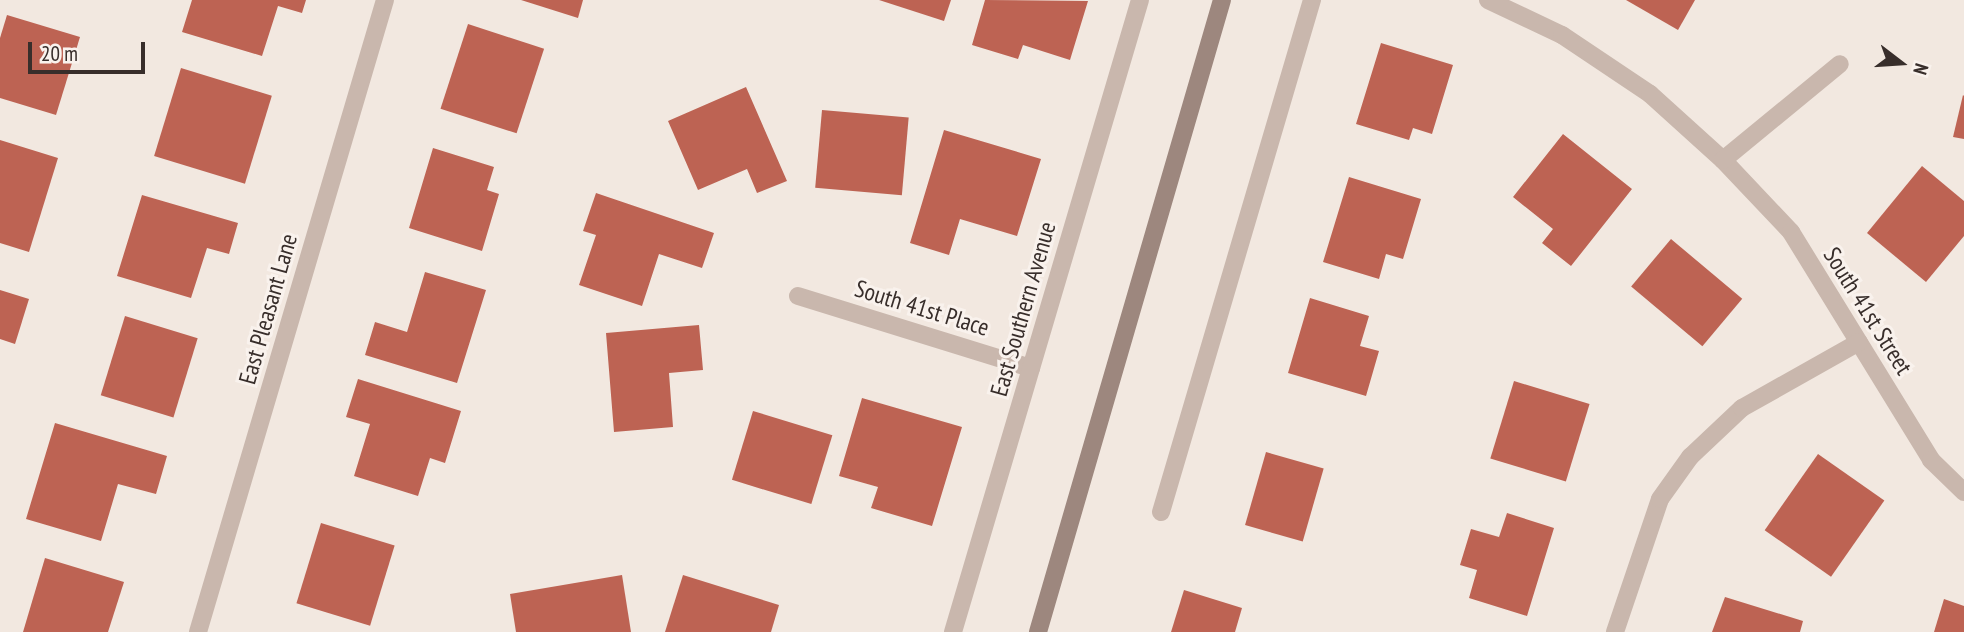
<!DOCTYPE html>
<html>
<head>
<meta charset="utf-8">
<style>
  body { margin:0 }
  #map { position:relative; width:1964px; height:632px; overflow:hidden; background:#f2e8e0; font-family:"PT Sans Narrow",sans-serif }
  div>[style] { position:absolute }
  [style*='--x'] { left:calc(var(--x)*1px); top:calc(var(--y)*1px); width:calc(var(--w)*1px); rotate:calc(var(--a)*1deg) }
  .building>* { inset:0; background:#bd6353; transform-origin:0 0 }
  .street>* { height:18px; margin:-9px; padding:0 9px; transform-origin:9px; border-radius:9px; background:#c9b7ad }
  .secondary>* { height:18px; margin:-9px; padding:0 9px; transform-origin:9px; border-radius:9px; background:#9d877e }
  span { translate:-50% -50%; white-space:nowrap; text-align:center; line-height:1.15; -webkit-text-stroke:6px #f9f2ed; paint-order:stroke }
  .street-label { font-size:24px; color:#382e2b }
  .north { position:absolute; left:1866px; top:28px; width:70px; height:70px; -webkit-text-stroke:5px #f9f2ed; paint-order:stroke; rotate:107deg; font-size:19px; font-weight:700; line-height:28px; text-align:center; color:#382e2b }
  .north::after { content:''; display:block; margin:auto; width:24px; height:32px; background:#382e2b; clip-path:polygon(50% 0,100% 100%,50% 72%,0 100%) }
  .scale { position:absolute; left:28px; top:42px; width:117px; height:32px; box-sizing:border-box; border:4px solid #382e2b; border-top:0; padding-left:9px; font-size:21px; line-height:24px; white-space:nowrap; color:#382e2b; -webkit-text-stroke:5px #f9f2ed; paint-order:stroke }
</style>
</head>
<body>
<div id="map">
  <div class="building">
    <div style="clip-path:polygon(192px 0,306px 0,302px 13px,278px 6px,262px 56px,182px 32px)"></div>
    <div style="clip-path:polygon(521px 0,583px 0,578px 18px)"></div>
    <div style="clip-path:polygon(879px 0,951px 0,944px 21px)"></div>
    <div style="clip-path:polygon(985px 0,1088px 1px,1070px 60px,1023px 45px,1018px 59px,972px 45px)"></div>
    <div style="clip-path:polygon(1626px 0,1695px 0,1678px 30px)"></div>
    <div style="clip-path:polygon(7px 15px,80px 37px,56px 115px,0 98px,0 38px)"></div>
    <div style="left:468px;top:24px;width:80px;height:89px;rotate:18deg"></div>
    <div style="clip-path:polygon(1381px 43px,1453px 65px,1432px 134px,1413px 128px,1409px 140px,1356px 124px)"></div>
    <div style="left:181px;top:68px;width:95px;height:92px;rotate:17deg"></div>
    <div style="clip-path:polygon(746px 87px,787px 181px,757px 193px,747px 169px,698px 190px,668px 121px)"></div>
    <div style="clip-path:polygon(1963px 95px,1964px 96px,1964px 139px,1953px 137px)"></div>
    <div style="left:822px;top:110px;width:87px;height:78px;rotate:5deg"></div>
    <div style="clip-path:polygon(944px 130px,1041px 159px,1017px 236px,960px 219px,949px 255px,910px 243px)"></div>
    <div style="clip-path:polygon(1563px 134px,1632px 189px,1571px 266px,1542px 243px,1553px 229px,1513px 197px)"></div>
    <div style="clip-path:polygon(0 140px,58px 158px,29px 252px,0 243px)"></div>
    <div style="clip-path:polygon(433px 148px,494px 167px,487px 190px,499px 194px,482px 251px,409px 228px)"></div>
    <div style="clip-path:polygon(1922px 166px,1964px 201px,1964px 236px,1926px 282px,1867px 233px)"></div>
    <div style="clip-path:polygon(1349px 177px,1421px 199px,1403px 259px,1386px 254px,1379px 279px,1323px 262px)"></div>
    <div style="clip-path:polygon(596px 193px,714px 233px,702px 268px,659px 254px,642px 306px,579px 285px,596px 235px,583px 231px)"></div>
    <div style="clip-path:polygon(142px 195px,238px 223px,229px 254px,207px 248px,191px 298px,117px 276px)"></div>
    <div style="left:1671px;top:239px;width:93px;height:62px;rotate:40deg"></div>
    <div style="clip-path:polygon(425px 272px,486px 290px,457px 383px,365px 355px,375px 322px,407px 332px)"></div>
    <div style="clip-path:polygon(0 290px,29px 299px,15px 344px,0 339px)"></div>
    <div style="clip-path:polygon(1310px 298px,1369px 316px,1360px 346px,1379px 351px,1366px 396px,1288px 373px)"></div>
    <div style="left:125px;top:316px;width:76px;height:83px;rotate:17deg"></div>
    <div style="clip-path:polygon(699px 325px,703px 370px,669px 373px,673px 427px,614px 432px,606px 333px)"></div>
    <div style="clip-path:polygon(358px 379px,461px 411px,445px 463px,430px 458px,418px 496px,354px 476px,370px 424px,346px 417px)"></div>
    <div style="left:1514px;top:381px;width:79px;height:81px;rotate:17deg"></div>
    <div style="clip-path:polygon(862px 398px,962px 427px,932px 526px,871px 508px,878px 487px,839px 476px)"></div>
    <div style="left:753px;top:411px;width:83px;height:72px;rotate:17deg"></div>
    <div style="clip-path:polygon(55px 423px,167px 456px,156px 494px,118px 484px,101px 541px,26px 519px)"></div>
    <div style="left:1266px;top:452px;width:60px;height:76px;rotate:16deg"></div>
    <div style="left:1818px;top:454px;width:81px;height:93px;rotate:35deg"></div>
    <div style="clip-path:polygon(1507px 513px,1554px 528px,1527px 616px,1469px 598px,1477px 570px,1460px 565px,1471px 529px,1499px 537px)"></div>
    <div style="left:321px;top:523px;width:77px;height:84px;rotate:17deg"></div>
    <div style="clip-path:polygon(45px 558px,124px 582px,108px 632px,23px 632px)"></div>
    <div style="clip-path:polygon(622px 575px,631px 632px,516px 632px,510px 594px)"></div>
    <div style="clip-path:polygon(683px 575px,779px 605px,771px 632px,665px 632px)"></div>
    <div style="clip-path:polygon(1184px 590px,1242px 608px,1235px 632px,1171px 632px)"></div>
    <div style="clip-path:polygon(1725px 597px,1803px 621px,1800px 632px,1712px 632px)"></div>
    <div style="clip-path:polygon(1944px 599px,1964px 606px,1964px 632px,1934px 632px)"></div>
  </div>
  <div class="street">
    <div style="--x:1488;--y:0;--w:82;--a:25.3"></div>
    <div style="--x:1562;--y:35;--w:106;--a:33.8"></div>
    <div style="--x:1650;--y:94;--w:98;--a:42.1"></div>
    <div style="--x:1723;--y:160;--w:99;--a:46.6"></div>
    <div style="--x:1791;--y:232;--w:268;--a:58.4"></div>
    <div style="--x:1931;--y:460;--w:46;--a:44.1"></div>
    <div style="--x:1723;--y:160;--w:151;--a:-39.4"></div>
    <div style="--x:798;--y:296;--w:244;--a:17.2"></div>
    <div style="--x:1161;--y:512;--w:534;--a:-73.57"></div>
    <div style="--x:198;--y:632;--w:659;--a:-73.52"></div>
    <div style="--x:953;--y:632;--w:659;--a:-73.52"></div>
    <div style="--x:1615;--y:632;--w:140;--a:-71.3"></div>
    <div style="--x:1660;--y:499;--w:52;--a:-54.5"></div>
    <div style="--x:1690;--y:457;--w:71;--a:-43.3"></div>
    <div style="--x:1742;--y:408;--w:134;--a:-29.4"></div>
  </div>
  <div class="secondary">
    <div style="--x:1038;--y:632;--w:658;--a:-73.77"></div>
  </div>
  <div class="street-label">
    <span style="left:922px;top:308px;rotate:17deg">South 41st Place</span>
    <span style="left:268px;top:309px;rotate:-74deg">East Pleasant Lane</span>
    <span style="left:1023px;top:309px;rotate:-74deg">East Southern Avenue</span>
    <span style="left:1868px;top:311px;rotate:58deg">South 41st Street</span>
  </div>
  <div class="north">N</div>
  <div class="scale">20 m</div>
</div>
</body>
</html>
